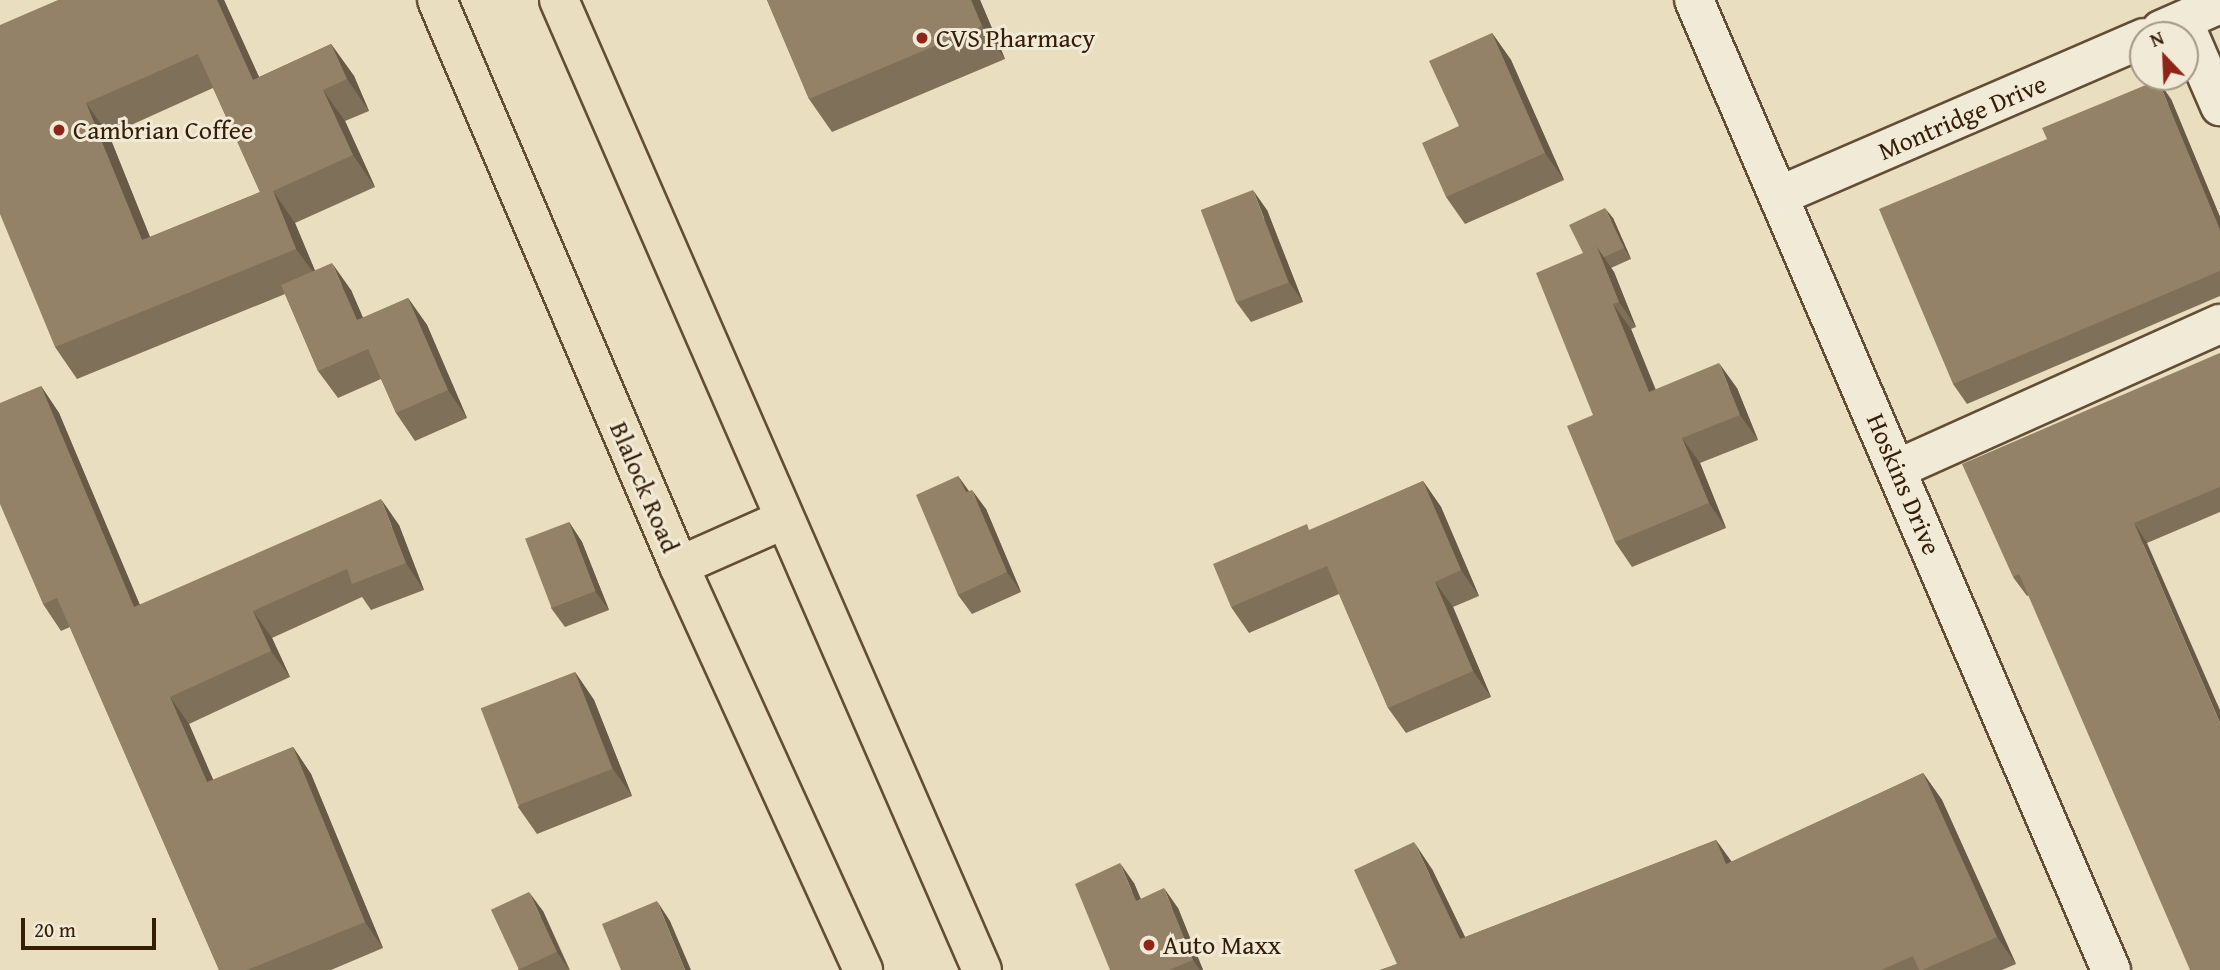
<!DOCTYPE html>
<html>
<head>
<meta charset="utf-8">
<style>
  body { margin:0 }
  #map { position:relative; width:2220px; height:970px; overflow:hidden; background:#eadec1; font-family:"Gentium Book Plus",serif }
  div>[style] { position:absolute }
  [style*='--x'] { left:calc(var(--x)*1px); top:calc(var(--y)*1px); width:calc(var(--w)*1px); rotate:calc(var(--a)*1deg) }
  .roads { filter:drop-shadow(2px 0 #624e35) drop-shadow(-2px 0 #624e35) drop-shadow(0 2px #624e35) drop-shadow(0 -2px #624e35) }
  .minor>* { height:38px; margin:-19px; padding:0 19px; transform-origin:19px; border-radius:19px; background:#f1ead7 }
  .major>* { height:38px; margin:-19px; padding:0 19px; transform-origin:19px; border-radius:19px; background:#eadec1 }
  .wall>* { inset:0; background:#7e7059 }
  .shaded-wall>* { inset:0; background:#675b48 }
  .building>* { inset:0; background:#938267; transform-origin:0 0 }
  .dots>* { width:19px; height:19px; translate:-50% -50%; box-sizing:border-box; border:4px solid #f1ead7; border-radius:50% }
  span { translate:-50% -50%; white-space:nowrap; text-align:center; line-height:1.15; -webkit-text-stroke:6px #f1ead7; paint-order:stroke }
  .poi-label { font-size:26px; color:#341e06 }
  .left { translate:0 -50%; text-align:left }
  .street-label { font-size:26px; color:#341e06 }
  .north { position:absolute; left:2129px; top:21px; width:70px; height:70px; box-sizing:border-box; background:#f1ead7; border:2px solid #a59883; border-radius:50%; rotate:337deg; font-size:19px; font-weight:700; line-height:28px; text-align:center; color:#341e06 }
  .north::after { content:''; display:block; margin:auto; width:24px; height:32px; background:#8f2418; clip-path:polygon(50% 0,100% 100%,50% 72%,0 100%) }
  .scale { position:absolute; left:21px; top:918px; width:135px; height:32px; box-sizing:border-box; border:4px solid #341e06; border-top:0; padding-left:9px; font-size:21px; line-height:24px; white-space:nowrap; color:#341e06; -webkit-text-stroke:5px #f1ead7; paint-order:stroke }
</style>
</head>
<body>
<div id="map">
  <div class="roads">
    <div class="minor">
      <div style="--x:1694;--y:0;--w:1056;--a:66.74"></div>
      <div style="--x:2183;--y:21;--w:93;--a:66.5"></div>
      <div style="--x:2161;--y:30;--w:64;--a:-23.8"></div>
      <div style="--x:1781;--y:195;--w:395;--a:-23.4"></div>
      <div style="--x:1897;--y:469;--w:354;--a:-24.2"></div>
    </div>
    <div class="major">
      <div style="--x:437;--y:0;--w:616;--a:66.85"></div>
      <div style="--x:679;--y:566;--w:444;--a:65.5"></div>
      <div style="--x:559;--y:0;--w:1058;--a:66.44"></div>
      <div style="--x:679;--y:566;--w:114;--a:-23.9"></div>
    </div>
  </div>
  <div class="wall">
    <div style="clip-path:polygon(evenodd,58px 0,224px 0,259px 77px,331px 44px,354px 76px,369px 111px,345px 121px,375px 187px,295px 223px,315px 271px,351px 290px,363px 318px,408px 298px,427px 325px,467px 418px,415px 441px,396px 413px,381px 379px,338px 398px,318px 371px,285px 294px,77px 379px,55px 347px,58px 0,213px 88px,260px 192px,150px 237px,109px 135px,213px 88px)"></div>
    <div style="clip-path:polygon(767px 0,980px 0,1005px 59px,832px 132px,809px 99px)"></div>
    <div style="clip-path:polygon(1492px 33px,1511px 60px,1564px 180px,1465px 224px,1446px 197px,1459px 126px)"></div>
    <div style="clip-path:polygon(2171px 99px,2220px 217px,2220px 296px,1967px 404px,1953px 384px)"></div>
    <div style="clip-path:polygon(1267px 210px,1303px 302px,1251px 322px,1237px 303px)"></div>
    <div style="clip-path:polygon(1613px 218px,1631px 259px,1611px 268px,1614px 272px,1636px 327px,1631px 329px,1655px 390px,1737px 388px,1758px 440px,1700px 463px,1726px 528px,1632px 567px,1615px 542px,1593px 415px,1583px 253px)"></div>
    <div style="clip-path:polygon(2220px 353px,2220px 512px,2147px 543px,2027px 596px,2013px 577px)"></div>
    <div style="clip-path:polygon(41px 386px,59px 413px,140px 605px,399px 525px,424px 590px,371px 610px,362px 597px,272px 638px,290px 677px,189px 724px,213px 780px,293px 747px,311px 774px,383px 948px,331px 970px,219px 970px,70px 627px,61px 631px,43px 604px)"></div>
    <div style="clip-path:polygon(958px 476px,969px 491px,986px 509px,1021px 592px,972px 614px,958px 595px)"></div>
    <div style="clip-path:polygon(1423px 481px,1441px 507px,1479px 596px,1453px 607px,1491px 697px,1406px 733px,1388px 708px,1339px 594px,1249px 633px,1231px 607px,1311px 530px)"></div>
    <div style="clip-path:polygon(569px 522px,582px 542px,609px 610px,565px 627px,551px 608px)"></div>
    <div style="clip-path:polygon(575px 672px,594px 700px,632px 796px,537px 834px,518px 807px)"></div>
    <div style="clip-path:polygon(1923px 773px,1942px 800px,2016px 964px,2002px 970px,1380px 970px,1397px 964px,1432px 869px,1465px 937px,1716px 840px,1732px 862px)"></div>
    <div style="clip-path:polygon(1134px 883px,1141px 899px,1178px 908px,1203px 970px,1110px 970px)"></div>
    <div style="clip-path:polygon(543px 911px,570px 970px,518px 970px)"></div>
  </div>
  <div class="shaded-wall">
    <div style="clip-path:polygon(217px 0,224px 0,275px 112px,253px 80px)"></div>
    <div style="clip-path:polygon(971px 0,980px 0,1005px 59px,982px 26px)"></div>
    <div style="clip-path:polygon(1492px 33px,1511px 60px,1564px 180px,1545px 153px)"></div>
    <div style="clip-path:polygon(331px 44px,354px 76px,369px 111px,347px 79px)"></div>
    <div style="clip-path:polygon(2158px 80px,2171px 99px,2220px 217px,2220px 230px)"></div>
    <div style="clip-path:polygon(323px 90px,345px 121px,375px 187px,353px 155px)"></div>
    <div style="clip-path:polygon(86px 103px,109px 135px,164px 272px,142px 240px)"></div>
    <div style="clip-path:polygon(1253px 190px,1267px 210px,1303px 302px,1289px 282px)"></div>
    <div style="clip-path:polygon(273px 191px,295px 223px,319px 280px,296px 249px)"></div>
    <div style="clip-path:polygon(1605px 208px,1613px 218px,1631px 259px,1624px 248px)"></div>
    <div style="clip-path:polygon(1597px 247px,1614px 272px,1636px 327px,1619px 302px)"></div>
    <div style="clip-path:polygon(332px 263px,351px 290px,376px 348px,357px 320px)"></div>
    <div style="clip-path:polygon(408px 298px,427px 325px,467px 418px,448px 390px)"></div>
    <div style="clip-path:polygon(1613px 304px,1631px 329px,1667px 417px,1649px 392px)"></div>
    <div style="clip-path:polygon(1719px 363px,1737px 388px,1758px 440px,1740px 415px)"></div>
    <div style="clip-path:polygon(41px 386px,59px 413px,152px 634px,134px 607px)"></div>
    <div style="clip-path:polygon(1682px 438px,1700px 463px,1726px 528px,1709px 503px)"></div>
    <div style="clip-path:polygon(958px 476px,972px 496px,966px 492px)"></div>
    <div style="clip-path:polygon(1423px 481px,1441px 507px,1479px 596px,1461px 570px)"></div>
    <div style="clip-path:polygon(972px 490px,986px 509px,1021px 592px,1007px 572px)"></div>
    <div style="clip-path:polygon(381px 499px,399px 525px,424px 590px,406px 563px)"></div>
    <div style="clip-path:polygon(569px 522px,582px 542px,609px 610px,595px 591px)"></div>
    <div style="clip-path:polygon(2134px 523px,2147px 543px,2220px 710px,2220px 723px)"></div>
    <div style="clip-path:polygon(1435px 582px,1453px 607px,1491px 697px,1473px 671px)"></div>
    <div style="clip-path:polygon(253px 611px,272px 638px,290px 677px,271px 651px)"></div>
    <div style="clip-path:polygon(575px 672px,594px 700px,632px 796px,613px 769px)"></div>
    <div style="clip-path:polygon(170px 697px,189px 724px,226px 809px,207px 782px)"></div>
    <div style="clip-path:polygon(293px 747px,311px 774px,383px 948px,365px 922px)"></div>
    <div style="clip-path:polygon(1923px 773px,1942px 800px,2016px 964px,1997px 937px)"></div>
    <div style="clip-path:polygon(1716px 840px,1735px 867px,1726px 864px)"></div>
    <div style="clip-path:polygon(1414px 842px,1432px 869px,1479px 966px,1460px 939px)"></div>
    <div style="clip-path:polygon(1120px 863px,1134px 883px,1149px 920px,1136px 901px)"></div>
    <div style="clip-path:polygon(1164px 888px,1178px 908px,1203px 970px,1200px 970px,1193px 960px)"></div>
    <div style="clip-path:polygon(529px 892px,543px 911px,569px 970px,557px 952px)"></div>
    <div style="clip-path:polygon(657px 901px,670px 921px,691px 970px,685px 970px)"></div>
  </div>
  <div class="building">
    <div style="clip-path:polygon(evenodd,58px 0,217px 0,253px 80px,331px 44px,347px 79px,323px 90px,353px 155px,273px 191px,296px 249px,55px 347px,0 214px,0 25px,58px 0,198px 54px,260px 192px,142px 240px,86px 103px,198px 54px)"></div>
    <div style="clip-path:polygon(767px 0,971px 0,982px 26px,809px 99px)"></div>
    <div style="clip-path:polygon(1492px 33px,1545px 153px,1446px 197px,1422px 143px,1459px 126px,1429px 61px)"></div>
    <div style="clip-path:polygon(2158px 80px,2220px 230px,2220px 271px,1953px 384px,1879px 209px,2047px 139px,2042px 128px)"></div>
    <div style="left:1253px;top:190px;width:99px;height:56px;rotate:69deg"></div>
    <div style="clip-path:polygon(1605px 208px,1624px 248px,1604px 257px,1597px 247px,1583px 253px,1569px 225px)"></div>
    <div style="clip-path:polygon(1597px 247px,1619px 302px,1613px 304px,1649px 392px,1719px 363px,1740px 415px,1682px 438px,1709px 503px,1615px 542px,1567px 426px,1593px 415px,1536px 273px)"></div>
    <div style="clip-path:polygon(332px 263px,357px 320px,408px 298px,448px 390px,396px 413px,368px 349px,318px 371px,281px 285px)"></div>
    <div style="clip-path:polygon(2220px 353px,2220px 487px,2134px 523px,2220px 723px,2220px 970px,2190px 970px,2019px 574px,2013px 577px,1962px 464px)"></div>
    <div style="clip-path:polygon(41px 386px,134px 607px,381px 499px,406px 563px,352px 584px,347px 569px,253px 611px,271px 651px,170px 697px,207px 782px,293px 747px,365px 922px,247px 970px,219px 970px,57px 598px,43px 604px,0 504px,0 403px)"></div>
    <div style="clip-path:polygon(958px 476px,966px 492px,972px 490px,1007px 572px,958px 595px,916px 495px)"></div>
    <div style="clip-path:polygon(1423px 481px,1461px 570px,1435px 582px,1473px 671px,1388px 708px,1327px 566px,1231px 607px,1213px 564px,1307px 524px,1309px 530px)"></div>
    <div style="left:569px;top:522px;width:74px;height:47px;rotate:69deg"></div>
    <div style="left:575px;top:672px;width:104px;height:101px;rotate:69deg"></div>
    <div style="clip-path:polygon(1923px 773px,1997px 937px,1922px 970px,1919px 970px,1913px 956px,1881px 970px,1380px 970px,1397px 964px,1354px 870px,1414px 842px,1460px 939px,1716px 840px,1726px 864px)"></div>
    <div style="clip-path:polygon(1120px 863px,1136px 901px,1164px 888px,1193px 960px,1169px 970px,1110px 970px,1075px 884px)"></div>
    <div style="left:529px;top:892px;width:66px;height:42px;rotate:65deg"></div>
    <div style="clip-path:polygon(657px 901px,685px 970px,621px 970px,602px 924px)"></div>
  </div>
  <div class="dots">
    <div style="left:922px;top:38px;background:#8f2418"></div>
    <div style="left:59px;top:130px;background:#8f2418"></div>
    <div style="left:1149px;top:945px;background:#8f2418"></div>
  </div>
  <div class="poi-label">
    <span class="left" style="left:936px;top:38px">CVS Pharmacy</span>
    <span class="left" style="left:73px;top:130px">Cambrian Coffee</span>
    <span class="left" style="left:1163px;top:945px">Auto Maxx</span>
  </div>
  <div class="street-label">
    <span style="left:1962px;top:117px;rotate:-23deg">Montridge Drive</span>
    <span style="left:1904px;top:484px;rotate:67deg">Hoskins Drive</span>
    <span style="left:645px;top:487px;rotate:67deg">Blalock Road</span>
  </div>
  <div class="north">N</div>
  <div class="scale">20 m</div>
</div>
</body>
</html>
